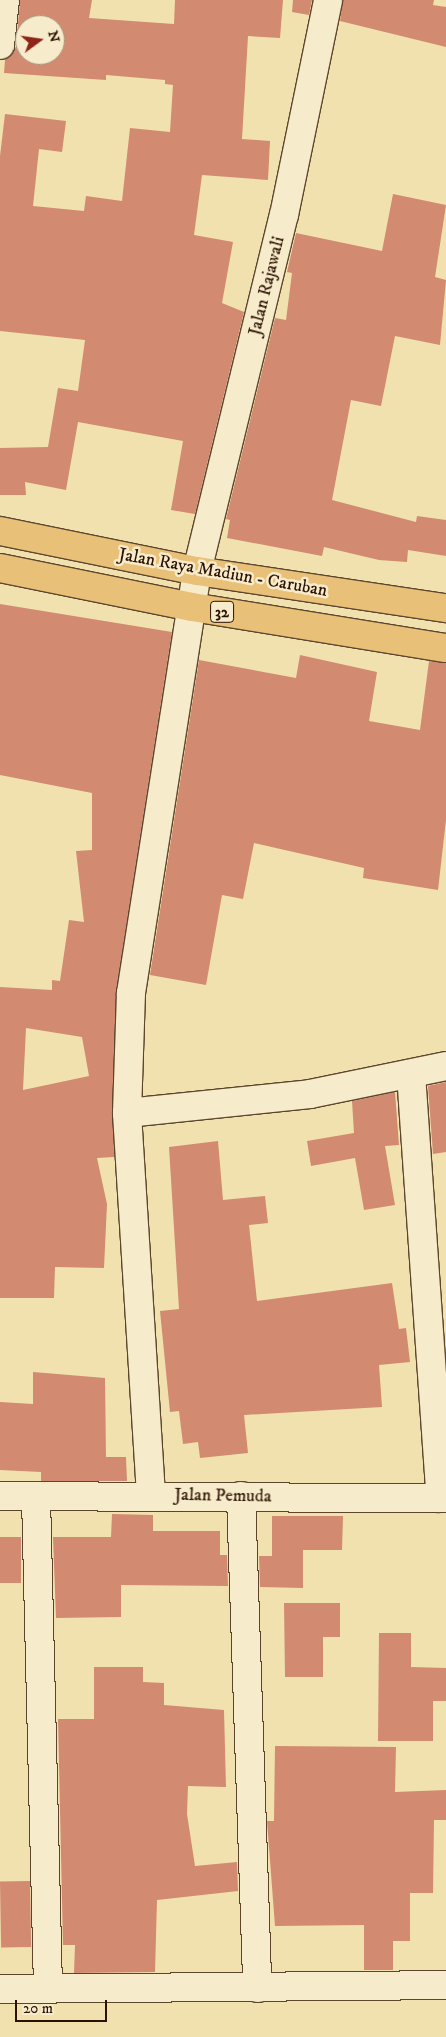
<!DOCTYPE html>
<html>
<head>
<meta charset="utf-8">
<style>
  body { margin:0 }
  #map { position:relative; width:446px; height:2037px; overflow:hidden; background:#f1e1af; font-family:"IM FELL DW Pica",serif }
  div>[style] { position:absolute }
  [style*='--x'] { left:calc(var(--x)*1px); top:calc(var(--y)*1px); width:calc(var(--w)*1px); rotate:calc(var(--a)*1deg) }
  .building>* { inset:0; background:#d28a70; transform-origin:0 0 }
  .roads { filter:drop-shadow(1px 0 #5d452d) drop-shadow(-1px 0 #5d452d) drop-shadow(0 1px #5d452d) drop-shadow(0 -1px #5d452d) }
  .street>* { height:28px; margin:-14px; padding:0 14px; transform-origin:14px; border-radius:14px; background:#f6eccb }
  .highway>* { height:28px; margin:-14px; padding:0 14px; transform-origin:14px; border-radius:14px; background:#e8c078 }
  span { translate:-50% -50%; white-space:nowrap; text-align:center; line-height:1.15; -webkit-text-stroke:5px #f6eccb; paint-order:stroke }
  .shield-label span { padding:1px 4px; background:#f6eccb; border:1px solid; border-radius:4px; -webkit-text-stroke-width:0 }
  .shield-label { font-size:16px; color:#2c1102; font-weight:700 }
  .street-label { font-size:18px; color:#2c1102 }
  .north { position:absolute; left:15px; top:15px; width:50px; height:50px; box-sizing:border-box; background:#f6eccb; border:1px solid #a5947b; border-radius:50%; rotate:76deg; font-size:14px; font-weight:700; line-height:20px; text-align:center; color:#2c1102 }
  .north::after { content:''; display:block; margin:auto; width:18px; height:22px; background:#8f2418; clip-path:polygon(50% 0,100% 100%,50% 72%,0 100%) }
  .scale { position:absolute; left:15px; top:2000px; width:92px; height:22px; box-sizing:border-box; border:2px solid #2c1102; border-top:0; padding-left:6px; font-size:15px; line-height:18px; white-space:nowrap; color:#2c1102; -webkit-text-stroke:4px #f6eccb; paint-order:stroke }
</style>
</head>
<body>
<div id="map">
  <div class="building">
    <div style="clip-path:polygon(evenodd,20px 0,92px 0,89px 18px,174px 24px,175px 0,283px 0,280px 38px,248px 36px,242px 139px,270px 141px,268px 180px,202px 175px,194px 235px,233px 242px,222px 303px,244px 312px,195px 514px,171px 510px,183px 441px,78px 422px,66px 490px,25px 482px,26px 495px,0 495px,0 448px,48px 447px,58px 388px,78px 391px,85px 340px,0 331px,0 156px,5px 114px,66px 121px,62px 152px,39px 149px,33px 206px,84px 211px,86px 196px,122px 201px,130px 128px,170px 132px,173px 85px,165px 84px,165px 80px,106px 75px,106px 80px,4px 73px,5px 60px,16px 47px,20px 0,25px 25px,55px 25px,55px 55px,25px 55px,25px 25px)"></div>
    <div style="clip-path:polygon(293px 0,312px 0,309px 15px,292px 12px)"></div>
    <div style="clip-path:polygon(343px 0,434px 0,433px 5px,446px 7px,446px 47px,340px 21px)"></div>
    <div style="clip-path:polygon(393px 194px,446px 205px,435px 277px,446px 280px,440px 345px,395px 336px,381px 406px,351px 400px,332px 500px,416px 522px,417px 516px,446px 520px,446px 556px,408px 550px,407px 562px,379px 560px,324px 547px,322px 556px,227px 538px,230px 520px,226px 519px,275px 318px,286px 320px,292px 273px,287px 272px,296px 233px,382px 251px)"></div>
    <div style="clip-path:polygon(evenodd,0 604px,172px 632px,116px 991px,114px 1157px,97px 1158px,107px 1204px,104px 1268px,55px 1267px,54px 1298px,0 1298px,0 987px,52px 990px,52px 980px,60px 981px,69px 920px,84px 922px,76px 851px,92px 850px,92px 793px,0 775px,0 604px,26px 1028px,82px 1037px,89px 1076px,23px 1090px,26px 1028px)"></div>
    <div style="clip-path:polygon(300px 655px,377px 672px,369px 721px,420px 730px,429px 661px,446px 663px,446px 820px,438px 890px,363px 878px,364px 868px,254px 843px,243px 899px,222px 895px,206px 985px,150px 975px,199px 660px,296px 678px)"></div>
    <div style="clip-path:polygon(446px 1082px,446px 1152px,433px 1154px,428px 1086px)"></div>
    <div style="clip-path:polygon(395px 1092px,399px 1145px,385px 1146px,395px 1205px,364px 1210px,355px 1158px,311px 1166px,307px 1141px,354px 1133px,352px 1101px)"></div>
    <div style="clip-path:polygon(218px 1141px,223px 1200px,265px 1196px,268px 1223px,249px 1225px,257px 1301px,392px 1283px,399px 1329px,406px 1328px,410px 1362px,379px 1365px,382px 1407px,244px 1415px,248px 1453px,200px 1458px,198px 1442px,183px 1444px,179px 1411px,170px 1412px,160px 1311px,179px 1309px,169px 1147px)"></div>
    <div style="clip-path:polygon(33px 1372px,105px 1378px,106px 1457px,126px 1457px,127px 1481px,41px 1481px,41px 1472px,0 1470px,0 1402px,33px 1404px)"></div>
    <div style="clip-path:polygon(112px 1514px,153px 1515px,153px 1531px,220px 1531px,220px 1555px,227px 1555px,228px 1586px,121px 1585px,121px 1617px,56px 1618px,53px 1537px,111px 1537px)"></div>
    <div style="clip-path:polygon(272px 1516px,343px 1516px,342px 1550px,303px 1550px,303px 1588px,260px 1587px,259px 1556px,272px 1556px)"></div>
    <div style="left:0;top:1537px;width:21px;height:46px"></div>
    <div style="clip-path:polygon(284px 1603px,340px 1603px,340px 1637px,323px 1637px,323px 1677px,285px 1677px)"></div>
    <div style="clip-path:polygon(379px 1633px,411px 1633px,411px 1667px,446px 1668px,446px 1701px,433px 1701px,433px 1741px,378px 1741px)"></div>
    <div style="clip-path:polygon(94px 1667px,143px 1667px,143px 1682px,164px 1683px,164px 1705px,224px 1710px,226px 1787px,188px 1786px,187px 1814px,195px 1866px,237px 1862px,238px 1891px,157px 1900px,155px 1972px,74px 1973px,75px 1945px,63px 1945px,58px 1719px,94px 1719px)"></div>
    <div style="clip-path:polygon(275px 1746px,396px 1747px,395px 1792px,446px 1790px,446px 1820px,434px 1820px,433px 1893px,410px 1893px,410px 1941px,393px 1941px,393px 1970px,364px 1970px,364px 1925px,275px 1926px,267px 1821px,274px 1821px)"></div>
    <div style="left:30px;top:1881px;width:66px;height:30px;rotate:89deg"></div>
  </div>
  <div class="roads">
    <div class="street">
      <div style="--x:0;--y:45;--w:45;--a:-83.7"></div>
      <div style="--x:411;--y:1074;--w:425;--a:86"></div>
      <div style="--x:127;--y:1113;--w:184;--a:-5.9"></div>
      <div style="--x:310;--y:1094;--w:139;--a:-11.6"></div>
      <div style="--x:151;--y:1495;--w:383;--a:-93.6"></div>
      <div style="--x:127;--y:1113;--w:120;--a:-88.1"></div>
      <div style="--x:131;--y:993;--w:427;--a:-81.1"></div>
      <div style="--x:197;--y:571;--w:366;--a:-76.3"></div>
      <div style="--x:284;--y:215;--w:219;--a:-78.4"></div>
      <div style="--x:0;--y:1496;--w:446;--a:0.3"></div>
      <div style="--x:241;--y:1496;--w:492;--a:88.1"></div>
      <div style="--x:36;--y:1497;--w:492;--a:88.6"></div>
      <div style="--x:0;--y:1989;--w:446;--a:-0.5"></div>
    </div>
    <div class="highway">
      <div style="--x:0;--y:531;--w:201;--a:11.5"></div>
      <div style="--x:197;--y:571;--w:252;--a:8.5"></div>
      <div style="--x:0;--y:568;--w:196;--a:11.5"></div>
      <div style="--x:192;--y:607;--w:257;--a:9.2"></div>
    </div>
  </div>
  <div class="shield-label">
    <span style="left:222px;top:612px">32</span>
  </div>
  <div class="street-label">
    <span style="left:267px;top:286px;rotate:-76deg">Jalan Rajawali</span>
    <span style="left:223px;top:573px;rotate:10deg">Jalan Raya Madiun - Caruban</span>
    <span style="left:223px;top:1496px;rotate:1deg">Jalan Pemuda</span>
  </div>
  <div class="north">N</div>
  <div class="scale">20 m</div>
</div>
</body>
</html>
